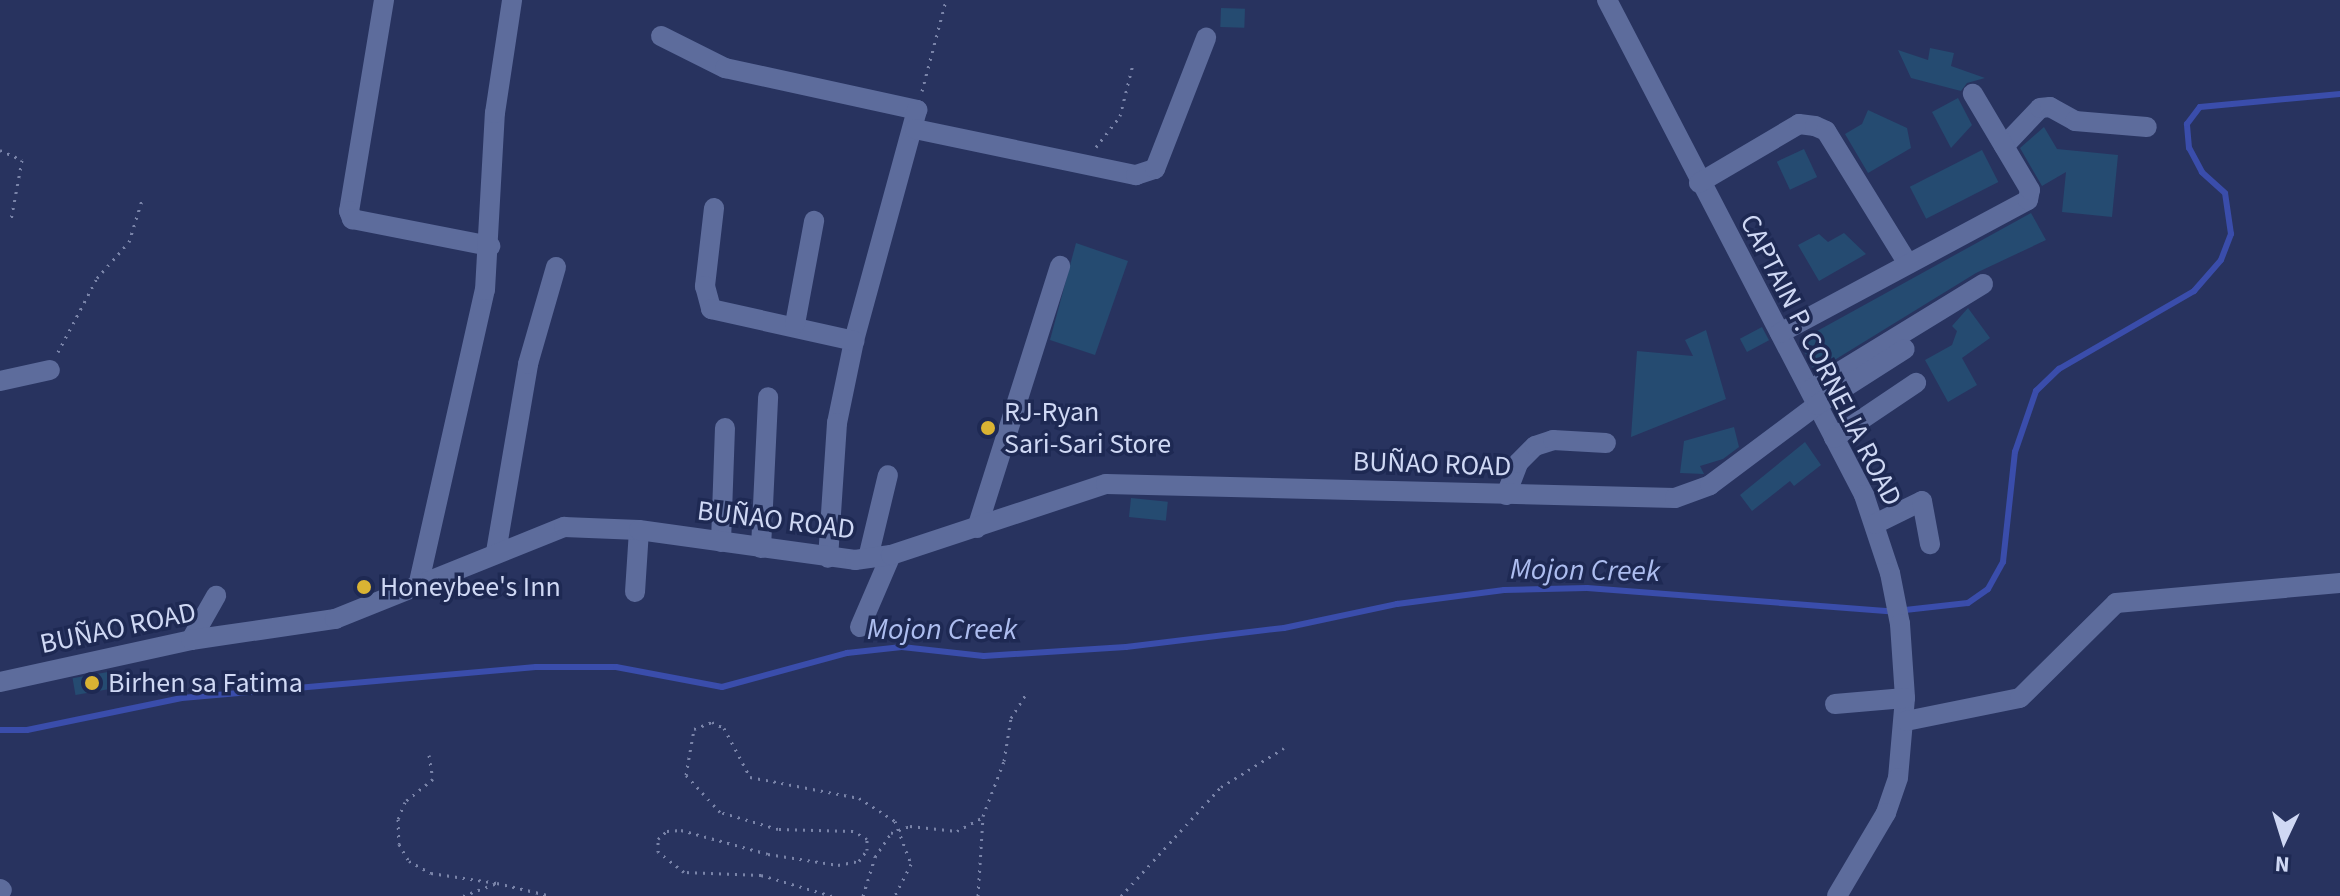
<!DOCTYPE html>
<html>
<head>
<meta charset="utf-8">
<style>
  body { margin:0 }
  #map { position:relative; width:2340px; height:896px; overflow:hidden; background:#28335f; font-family:"Source Sans 3",sans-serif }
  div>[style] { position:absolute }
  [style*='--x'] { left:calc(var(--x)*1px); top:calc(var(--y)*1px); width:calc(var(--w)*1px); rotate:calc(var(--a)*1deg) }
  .stream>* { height:6px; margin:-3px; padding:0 3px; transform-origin:3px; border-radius:3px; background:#3a4dab }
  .building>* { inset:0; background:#254b71; transform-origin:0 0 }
  .path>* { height:3px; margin-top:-1.5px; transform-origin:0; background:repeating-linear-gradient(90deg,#7a84a9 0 2px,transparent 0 8px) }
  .minor>* { height:20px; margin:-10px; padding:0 10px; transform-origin:10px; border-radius:10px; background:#5d6c9c }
  .dots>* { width:22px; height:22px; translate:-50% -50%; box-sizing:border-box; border:4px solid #1e2953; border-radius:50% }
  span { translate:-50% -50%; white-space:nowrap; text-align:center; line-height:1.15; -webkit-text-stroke:7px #1e2953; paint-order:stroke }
  .street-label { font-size:28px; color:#cfd8f4 }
  .poi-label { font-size:28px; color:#cfd8f4 }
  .left { translate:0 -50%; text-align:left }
  .water-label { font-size:30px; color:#adbdef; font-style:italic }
  .north { position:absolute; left:2244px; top:800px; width:80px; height:80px; -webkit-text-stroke:6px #1e2953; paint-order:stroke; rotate:184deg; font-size:22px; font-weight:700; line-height:32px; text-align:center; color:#cfd8f4 }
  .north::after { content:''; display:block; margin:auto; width:28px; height:36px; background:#cfd8f4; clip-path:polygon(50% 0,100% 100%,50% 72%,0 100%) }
</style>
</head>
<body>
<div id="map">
  <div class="stream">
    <div style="--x:1905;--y:610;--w:63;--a:-6.3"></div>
    <div style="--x:1968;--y:603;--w:24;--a:-35"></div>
    <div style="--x:1988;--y:589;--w:31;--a:-61"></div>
    <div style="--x:2003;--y:562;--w:111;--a:-83.8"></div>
    <div style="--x:2015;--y:452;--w:65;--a:-71"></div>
    <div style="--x:2036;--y:391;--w:32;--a:-44"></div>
    <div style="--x:2059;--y:369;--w:156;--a:-30"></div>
    <div style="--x:2194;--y:291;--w:41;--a:-48.9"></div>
    <div style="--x:2221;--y:260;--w:28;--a:-69"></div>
    <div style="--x:2231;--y:234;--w:41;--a:-98.3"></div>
    <div style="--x:2225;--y:193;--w:31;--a:-138"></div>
    <div style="--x:2202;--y:172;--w:27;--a:-118"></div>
    <div style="--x:2189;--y:148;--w:24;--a:-95"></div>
    <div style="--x:2187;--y:124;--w:21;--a:-53"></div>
    <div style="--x:2200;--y:107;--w:141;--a:-5.3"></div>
    <div style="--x:0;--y:730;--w:27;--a:0"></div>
    <div style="--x:27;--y:730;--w:158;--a:-11.7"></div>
    <div style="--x:182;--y:698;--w:355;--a:-5"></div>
    <div style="--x:536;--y:667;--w:80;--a:0"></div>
    <div style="--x:616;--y:667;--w:108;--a:10.7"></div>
    <div style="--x:722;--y:687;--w:130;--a:-15.2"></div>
    <div style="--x:847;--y:653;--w:55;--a:-6.2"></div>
    <div style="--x:902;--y:647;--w:82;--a:6.3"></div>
    <div style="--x:984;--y:656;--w:142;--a:-3.6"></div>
    <div style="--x:1126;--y:647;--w:159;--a:-6.9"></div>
    <div style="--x:1284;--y:628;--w:116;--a:-12"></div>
    <div style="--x:1397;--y:604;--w:108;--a:-7.5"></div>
    <div style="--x:1504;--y:590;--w:83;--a:-1.4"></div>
    <div style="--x:1587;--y:588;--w:303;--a:4.4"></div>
  </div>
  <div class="building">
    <div style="left:1221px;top:8px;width:24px;height:19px;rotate:2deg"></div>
    <div style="clip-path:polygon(1930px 48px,1954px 53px,1951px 66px,1985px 78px,1967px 83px,1961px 91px,1911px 78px,1898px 50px,1928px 60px)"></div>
    <div style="clip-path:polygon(1958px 98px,1972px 125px,1951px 148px,1932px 112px)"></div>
    <div style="clip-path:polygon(1868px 110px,1907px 128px,1911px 148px,1868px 173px,1845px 134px,1862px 124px)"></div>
    <div style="clip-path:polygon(2044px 127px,2057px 149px,2118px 155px,2112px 217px,2062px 212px,2066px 172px,2042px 186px,2020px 148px)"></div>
    <div style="left:1804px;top:149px;width:31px;height:30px;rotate:65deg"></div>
    <div style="left:1982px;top:150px;width:36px;height:81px;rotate:63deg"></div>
    <div style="clip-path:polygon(2031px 213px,2046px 240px,1976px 273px,1815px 372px,1799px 341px)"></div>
    <div style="clip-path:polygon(1844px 233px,1866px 254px,1819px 281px,1798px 245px,1819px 234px,1828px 242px)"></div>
    <div style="clip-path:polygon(1076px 243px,1128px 261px,1095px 355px,1050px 340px)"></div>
    <div style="clip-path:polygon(1968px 308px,1990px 338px,1962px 358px,1977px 385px,1948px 402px,1925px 360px,1952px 345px,1957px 331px,1952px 326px)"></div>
    <div style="left:1762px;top:327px;width:15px;height:25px;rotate:62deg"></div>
    <div style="clip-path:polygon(1706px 330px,1726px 399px,1631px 437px,1637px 351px,1693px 356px,1685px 340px)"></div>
    <div style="clip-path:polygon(1734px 427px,1739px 447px,1723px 459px,1700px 466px,1704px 474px,1680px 473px,1684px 441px)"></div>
    <div style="clip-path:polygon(1805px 442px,1821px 465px,1794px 486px,1790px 481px,1752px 511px,1740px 495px)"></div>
    <div style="left:1131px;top:498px;width:37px;height:19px;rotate:6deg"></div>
    <div style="left:108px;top:672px;width:17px;height:36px;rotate:80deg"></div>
  </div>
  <div class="path">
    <div style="--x:922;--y:91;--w:94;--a:-75.2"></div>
    <div style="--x:1096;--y:147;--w:39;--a:-52"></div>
    <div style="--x:1120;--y:116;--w:54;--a:-76"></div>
    <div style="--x:0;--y:150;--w:24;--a:24"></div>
    <div style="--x:22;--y:160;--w:61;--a:100.4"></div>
    <div style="--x:58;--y:352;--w:84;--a:-62.2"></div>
    <div style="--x:97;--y:278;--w:48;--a:-48.4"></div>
    <div style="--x:129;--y:242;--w:44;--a:-72.8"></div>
    <div style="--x:429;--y:755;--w:24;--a:81"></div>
    <div style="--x:433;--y:779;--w:36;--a:141"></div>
    <div style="--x:405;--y:802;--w:18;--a:112"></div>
    <div style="--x:398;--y:819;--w:25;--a:88"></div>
    <div style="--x:399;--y:844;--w:20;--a:60"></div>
    <div style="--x:409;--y:861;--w:25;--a:29"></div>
    <div style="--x:431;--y:873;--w:67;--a:8.6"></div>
    <div style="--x:463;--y:896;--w:36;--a:-21"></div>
    <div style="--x:497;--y:883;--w:56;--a:13.5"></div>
    <div style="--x:832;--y:896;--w:74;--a:-163.5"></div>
    <div style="--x:761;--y:875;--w:77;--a:-177.8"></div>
    <div style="--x:684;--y:872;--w:33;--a:-142"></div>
    <div style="--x:658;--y:852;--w:13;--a:-90"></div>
    <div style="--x:658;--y:839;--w:12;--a:-42"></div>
    <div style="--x:667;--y:831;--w:14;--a:-4"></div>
    <div style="--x:681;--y:830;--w:90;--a:15.4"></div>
    <div style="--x:768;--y:854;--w:71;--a:8.9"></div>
    <div style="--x:838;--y:865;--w:21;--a:-11"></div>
    <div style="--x:859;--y:861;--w:14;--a:-54"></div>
    <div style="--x:867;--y:850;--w:11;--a:-90"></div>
    <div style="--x:867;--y:839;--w:16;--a:-150"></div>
    <div style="--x:853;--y:831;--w:75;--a:-178.5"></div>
    <div style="--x:778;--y:829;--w:60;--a:-163.7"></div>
    <div style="--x:720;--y:812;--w:50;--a:-132.6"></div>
    <div style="--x:686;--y:775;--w:47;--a:-80.1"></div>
    <div style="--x:694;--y:729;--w:19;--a:-21"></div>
    <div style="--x:712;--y:722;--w:13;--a:27"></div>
    <div style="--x:724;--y:728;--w:55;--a:62"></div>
    <div style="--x:750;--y:777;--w:111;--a:10.9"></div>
    <div style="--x:859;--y:798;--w:43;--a:32.6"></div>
    <div style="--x:895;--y:821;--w:46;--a:69.6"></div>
    <div style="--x:911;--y:864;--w:36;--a:117"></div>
    <div style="--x:863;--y:896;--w:41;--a:-72.9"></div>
    <div style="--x:875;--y:857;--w:29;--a:-56"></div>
    <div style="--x:891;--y:833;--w:20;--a:-20"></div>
    <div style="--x:910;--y:826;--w:47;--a:6.1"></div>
    <div style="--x:957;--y:831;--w:30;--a:-28"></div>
    <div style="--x:978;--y:896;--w:80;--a:-86.4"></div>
    <div style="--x:983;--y:816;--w:59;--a:-69.1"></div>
    <div style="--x:1004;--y:761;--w:44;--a:-80.8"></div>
    <div style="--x:1011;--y:718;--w:31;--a:-58"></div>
    <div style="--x:1121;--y:896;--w:148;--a:-47.5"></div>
    <div style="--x:1221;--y:787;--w:74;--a:-31.8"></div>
  </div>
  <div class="minor">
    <div style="--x:384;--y:0;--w:214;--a:99.4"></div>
    <div style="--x:349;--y:211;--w:9;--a:69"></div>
    <div style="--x:352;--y:219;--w:141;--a:11.1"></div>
    <div style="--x:1607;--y:0;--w:558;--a:62.56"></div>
    <div style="--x:1864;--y:495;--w:82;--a:71.6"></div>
    <div style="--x:1890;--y:573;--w:52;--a:78.9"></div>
    <div style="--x:1900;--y:624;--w:74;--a:86.1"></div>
    <div style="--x:1905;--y:698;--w:80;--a:95"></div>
    <div style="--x:1898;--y:778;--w:37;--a:109"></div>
    <div style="--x:1886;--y:813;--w:96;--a:120.6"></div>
    <div style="--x:661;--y:36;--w:72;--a:26.6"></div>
    <div style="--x:725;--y:68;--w:197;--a:12.3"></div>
    <div style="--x:917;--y:110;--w:239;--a:105.3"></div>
    <div style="--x:854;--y:341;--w:84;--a:101.7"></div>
    <div style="--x:837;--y:423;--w:135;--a:93.8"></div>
    <div style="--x:915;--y:129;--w:226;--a:11.8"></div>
    <div style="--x:1136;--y:175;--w:20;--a:-18"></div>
    <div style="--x:1155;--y:169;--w:141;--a:-68.7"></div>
    <div style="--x:2004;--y:146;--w:52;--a:-46.5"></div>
    <div style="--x:2040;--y:108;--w:10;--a:-6"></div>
    <div style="--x:2050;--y:107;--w:29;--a:29"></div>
    <div style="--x:2075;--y:121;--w:72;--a:4.8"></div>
    <div style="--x:1699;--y:183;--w:116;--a:-30.5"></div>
    <div style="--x:1799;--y:124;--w:16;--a:7"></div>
    <div style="--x:1815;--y:126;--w:12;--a:24"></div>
    <div style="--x:1826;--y:131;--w:156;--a:58.3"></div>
    <div style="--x:714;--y:208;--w:79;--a:96.6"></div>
    <div style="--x:705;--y:286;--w:24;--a:75"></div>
    <div style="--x:711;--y:309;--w:147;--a:12.6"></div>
    <div style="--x:795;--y:324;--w:105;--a:-79.5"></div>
    <div style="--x:1780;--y:333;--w:281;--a:-28.2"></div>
    <div style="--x:2028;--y:200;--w:10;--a:-79"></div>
    <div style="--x:2030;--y:190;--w:112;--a:-120.7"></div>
    <div style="--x:0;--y:381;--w:51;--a:-12.4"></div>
    <div style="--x:1810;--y:390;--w:203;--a:-31.5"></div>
    <div style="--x:1834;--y:438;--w:99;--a:-33.9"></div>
    <div style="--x:1506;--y:495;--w:34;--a:-69"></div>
    <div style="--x:1518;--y:463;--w:24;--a:-45"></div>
    <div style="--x:1535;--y:446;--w:19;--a:-18"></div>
    <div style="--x:1553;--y:440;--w:53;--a:3.2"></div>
    <div style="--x:1875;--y:524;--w:52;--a:-26.1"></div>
    <div style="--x:1922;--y:501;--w:44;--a:79.5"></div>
    <div style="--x:977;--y:528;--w:275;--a:-72.4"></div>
    <div style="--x:721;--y:542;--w:114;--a:-88"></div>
    <div style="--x:761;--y:548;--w:151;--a:-87.3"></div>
    <div style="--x:496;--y:552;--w:191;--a:-80.3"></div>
    <div style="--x:528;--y:364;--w:101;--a:-73.9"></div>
    <div style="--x:868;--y:558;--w:85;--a:-76.5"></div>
    <div style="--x:419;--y:582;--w:299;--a:-77.3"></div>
    <div style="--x:485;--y:290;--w:177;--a:-86.8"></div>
    <div style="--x:495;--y:113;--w:114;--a:-81.4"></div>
    <div style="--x:635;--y:592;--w:62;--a:-86.3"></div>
    <div style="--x:860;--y:627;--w:78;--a:-66.7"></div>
    <div style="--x:191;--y:640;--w:51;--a:-60.4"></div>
    <div style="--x:0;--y:682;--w:196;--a:-12.4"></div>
    <div style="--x:191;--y:640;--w:146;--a:-8.3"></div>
    <div style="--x:335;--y:619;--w:247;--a:-21.9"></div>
    <div style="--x:564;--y:527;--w:75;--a:2.3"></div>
    <div style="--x:639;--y:530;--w:218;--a:7.9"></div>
    <div style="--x:855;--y:560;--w:36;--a:-8"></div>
    <div style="--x:891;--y:555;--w:226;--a:-18.3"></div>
    <div style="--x:1106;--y:484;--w:569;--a:1.41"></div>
    <div style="--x:1675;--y:498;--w:37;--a:-20"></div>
    <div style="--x:1710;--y:485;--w:134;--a:-36.8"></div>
    <div style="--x:1817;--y:405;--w:104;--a:-32.5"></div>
    <div style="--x:1835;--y:704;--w:70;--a:-4.9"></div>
    <div style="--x:1906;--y:721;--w:116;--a:-11.4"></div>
    <div style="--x:2020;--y:698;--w:135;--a:-44.7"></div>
    <div style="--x:2116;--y:603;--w:225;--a:-5.1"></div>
    <div style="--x:0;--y:889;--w:2;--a:27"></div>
  </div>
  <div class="dots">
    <div style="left:988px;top:428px;background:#dab333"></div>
    <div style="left:364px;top:587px;background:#dab333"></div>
    <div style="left:92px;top:683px;background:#dab333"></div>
  </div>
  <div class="street-label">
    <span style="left:1821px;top:360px;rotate:63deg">CAPTAIN P. CORNELIA ROAD</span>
    <span style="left:1432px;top:464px;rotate:2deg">BUÑAO ROAD</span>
    <span style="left:776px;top:520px;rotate:7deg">BUÑAO ROAD</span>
    <span style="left:118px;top:628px;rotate:-12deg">BUÑAO ROAD</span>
  </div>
  <div class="poi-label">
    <span class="left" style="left:1004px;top:428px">RJ-Ryan<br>Sari-Sari Store</span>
    <span class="left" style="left:380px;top:587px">Honeybee's Inn</span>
    <span class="left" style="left:108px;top:683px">Birhen sa Fatima</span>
  </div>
  <div class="water-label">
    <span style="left:1585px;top:571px;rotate:1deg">Mojon Creek</span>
    <span style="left:942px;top:630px">Mojon Creek</span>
  </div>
  <div class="north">N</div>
</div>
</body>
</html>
